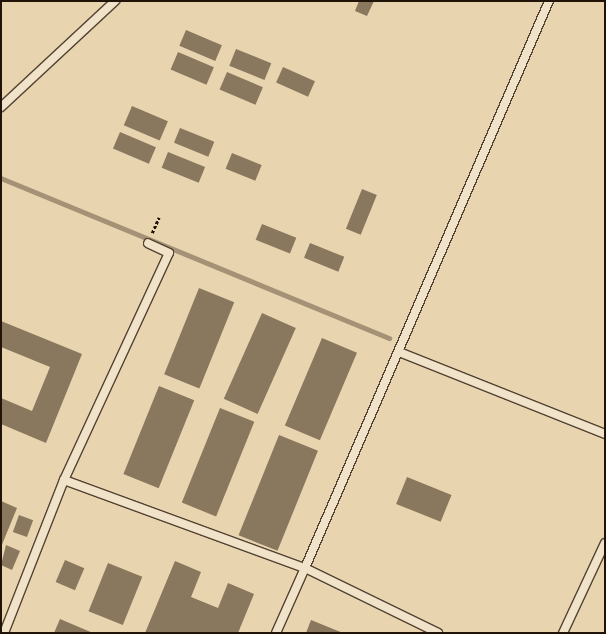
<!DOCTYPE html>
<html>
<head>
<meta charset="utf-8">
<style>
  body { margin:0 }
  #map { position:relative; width:606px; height:634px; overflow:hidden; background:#e8d4ae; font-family:"IM FELL Great Primer",serif }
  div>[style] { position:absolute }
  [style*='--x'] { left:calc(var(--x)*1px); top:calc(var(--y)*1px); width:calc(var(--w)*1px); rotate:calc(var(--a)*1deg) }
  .stream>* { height:4.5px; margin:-2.25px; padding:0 2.25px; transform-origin:2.25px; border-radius:2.25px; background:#a59276 }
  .building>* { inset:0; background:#89775e; transform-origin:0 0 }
  .path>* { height:2.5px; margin-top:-1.25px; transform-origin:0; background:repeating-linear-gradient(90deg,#221308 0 3px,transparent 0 5px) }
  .roads { filter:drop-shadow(1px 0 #544332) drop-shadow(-1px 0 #544332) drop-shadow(0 1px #544332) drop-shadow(0 -1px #544332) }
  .service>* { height:8px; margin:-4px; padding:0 4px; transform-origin:4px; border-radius:4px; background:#f0e3ca }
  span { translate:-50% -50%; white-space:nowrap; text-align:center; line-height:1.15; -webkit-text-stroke:3px #f0e3ca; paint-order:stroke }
  .frame { position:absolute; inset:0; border:2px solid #221308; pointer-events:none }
</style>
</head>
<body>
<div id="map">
  <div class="stream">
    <div style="--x:1;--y:178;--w:420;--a:22.4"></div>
  </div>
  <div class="building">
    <div style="clip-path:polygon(359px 1px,374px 1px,367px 16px,355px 11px)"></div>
    <div style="left:186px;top:30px;width:39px;height:17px;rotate:23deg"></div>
    <div style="left:236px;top:49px;width:38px;height:18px;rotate:22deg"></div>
    <div style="left:178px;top:52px;width:39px;height:19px;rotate:23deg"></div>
    <div style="left:283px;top:67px;width:35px;height:17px;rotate:24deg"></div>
    <div style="left:227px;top:72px;width:39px;height:19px;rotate:23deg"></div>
    <div style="left:132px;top:106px;width:39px;height:21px;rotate:23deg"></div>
    <div style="left:180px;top:128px;width:37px;height:16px;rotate:22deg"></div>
    <div style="left:120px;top:132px;width:39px;height:18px;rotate:23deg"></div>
    <div style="left:168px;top:152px;width:40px;height:17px;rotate:22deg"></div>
    <div style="left:232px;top:153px;width:32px;height:17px;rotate:22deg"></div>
    <div style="left:362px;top:189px;width:16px;height:43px;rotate:22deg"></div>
    <div style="left:262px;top:224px;width:37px;height:17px;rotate:22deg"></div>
    <div style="left:310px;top:243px;width:37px;height:16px;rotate:22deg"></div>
    <div style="left:199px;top:288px;width:38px;height:93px;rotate:22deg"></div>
    <div style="left:262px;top:313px;width:37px;height:94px;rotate:24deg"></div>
    <div style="clip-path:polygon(1px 321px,82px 354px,46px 443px,1px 424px,1px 398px,32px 411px,50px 367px,1px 347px)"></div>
    <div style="left:322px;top:338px;width:38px;height:95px;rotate:23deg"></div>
    <div style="left:159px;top:386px;width:38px;height:95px;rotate:22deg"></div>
    <div style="left:220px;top:408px;width:37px;height:102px;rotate:22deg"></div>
    <div style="left:279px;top:435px;width:42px;height:108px;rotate:22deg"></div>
    <div style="left:407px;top:477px;width:48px;height:29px;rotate:22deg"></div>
    <div style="clip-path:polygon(1px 501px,17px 508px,1px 547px)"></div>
    <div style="left:19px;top:515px;width:15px;height:18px;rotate:20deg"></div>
    <div style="clip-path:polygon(6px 545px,20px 551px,12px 570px,1px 565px)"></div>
    <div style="left:65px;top:560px;width:21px;height:24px;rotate:23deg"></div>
    <div style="clip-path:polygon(175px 561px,201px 572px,191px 597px,218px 608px,228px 583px,254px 594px,238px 633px,145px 633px)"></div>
    <div style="left:108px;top:563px;width:37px;height:52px;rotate:22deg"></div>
    <div style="clip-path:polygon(60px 619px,93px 633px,54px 633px)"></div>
    <div style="clip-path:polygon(311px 620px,343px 633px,306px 633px)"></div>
  </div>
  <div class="path">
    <div style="--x:152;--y:233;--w:17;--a:-66"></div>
  </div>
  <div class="roads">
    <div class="service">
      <div style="--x:1;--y:107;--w:156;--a:-42.9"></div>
      <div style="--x:399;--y:352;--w:222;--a:21.7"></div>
      <div style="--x:64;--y:480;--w:250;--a:-65.2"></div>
      <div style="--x:169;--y:253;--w:23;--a:-155"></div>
      <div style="--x:4;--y:633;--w:164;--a:-68.6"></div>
      <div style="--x:64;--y:480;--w:257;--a:20.1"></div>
      <div style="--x:305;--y:568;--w:617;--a:-66.72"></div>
      <div style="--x:276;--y:633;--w:71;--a:-66"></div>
      <div style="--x:305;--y:568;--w:148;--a:26"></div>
      <div style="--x:563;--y:633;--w:99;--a:-65"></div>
    </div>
  </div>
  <div class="frame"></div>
</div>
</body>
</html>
